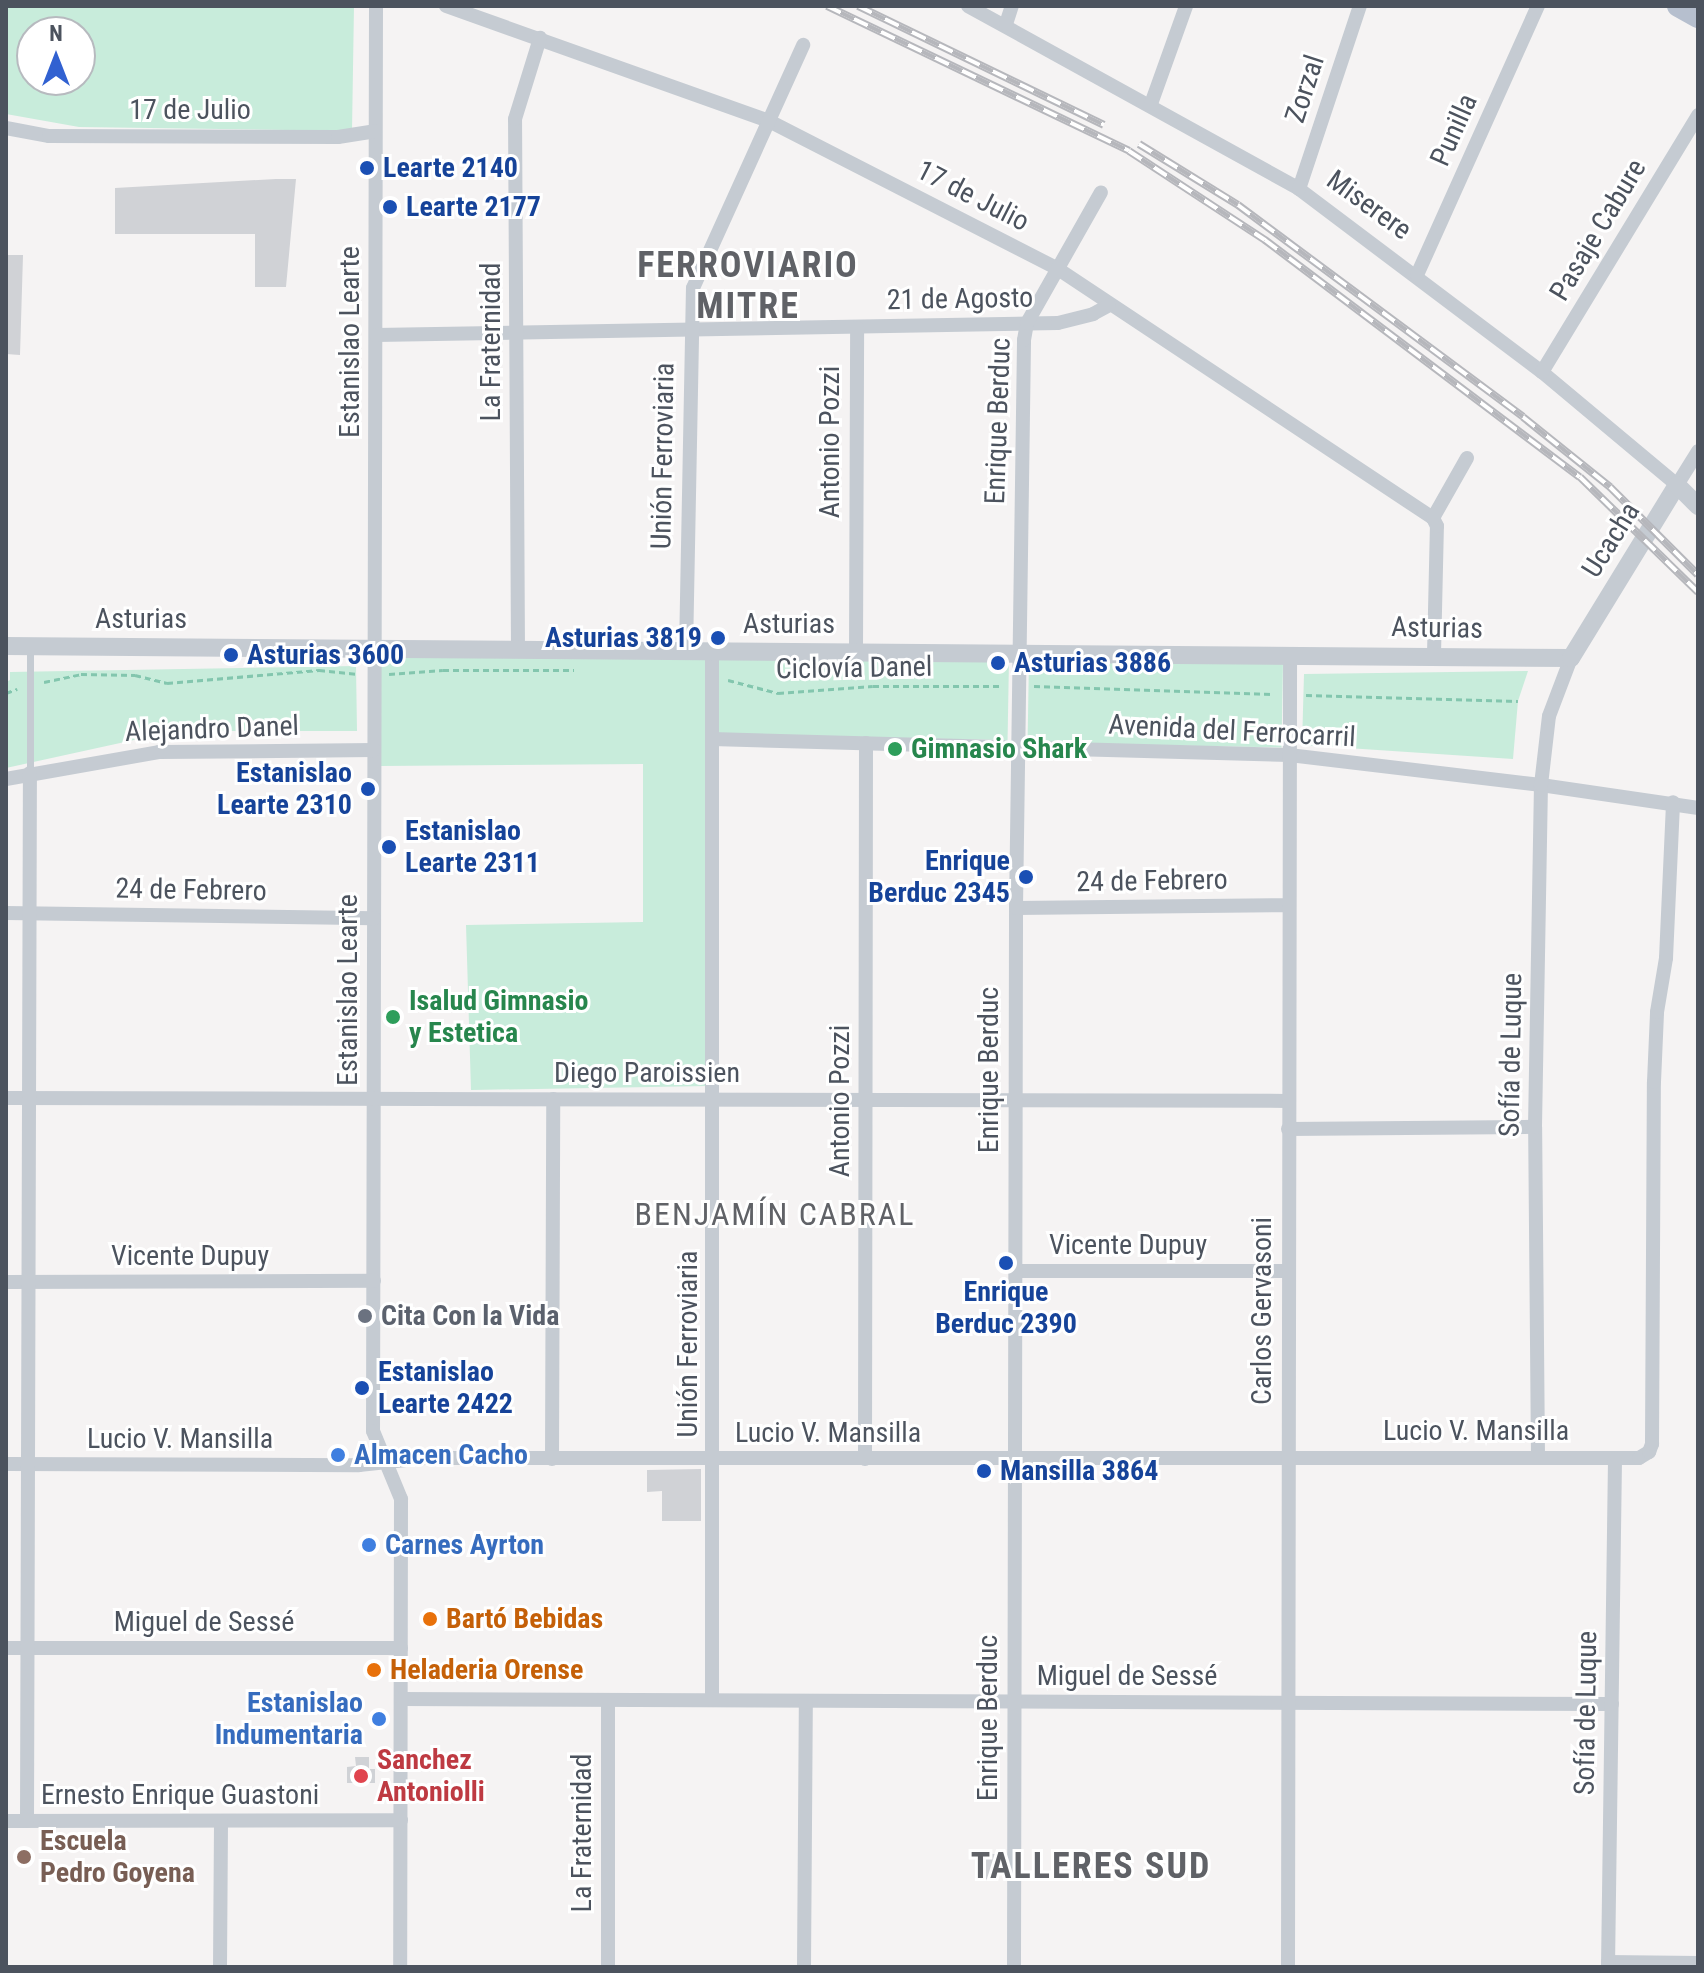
<!DOCTYPE html>
<html>
<head>
<meta charset="utf-8">
<style>
  body { margin:0 }
  #map { position:relative; width:1704px; height:1973px; overflow:hidden; background:#f5f3f3; font-family:"Roboto Condensed",sans-serif }
  div>[style] { position:absolute }
  [style*='--x'] { left:calc(var(--x)*1px); top:calc(var(--y)*1px); width:calc(var(--w)*1px); rotate:calc(var(--a)*1deg) }
  .green>* { inset:0; background:#c8ecdb; transform-origin:0 0 }
  .building>* { inset:0; background:#d0d2d6; transform-origin:0 0 }
  .path>* { height:3px; margin-top:-1.5px; transform-origin:0; background:repeating-linear-gradient(90deg,#83c6ae 0 6px,transparent 0 10px) }
  .service>* { height:7px; margin:-3.5px; padding:0 3.5px; transform-origin:3.5px; border-radius:3.5px; background:#c5cbd2 }
  .minor>* { height:14px; margin:-7px; padding:0 7px; transform-origin:7px; border-radius:7px; background:#c5cbd2 }
  .tertiary>* { height:18px; margin:-9px; padding:0 9px; transform-origin:9px; border-radius:9px; background:#c5cbd2 }
  .primary>* { height:22px; margin:-11px; padding:0 11px; transform-origin:11px; border-radius:11px; background:#b6bfce }
  .rail>* { height:8px; margin-top:-4px; transform-origin:0; background:repeating-linear-gradient(90deg,#fff 0 15px,#b6b7bc 0 30px); box-sizing:border-box; border-block:2px solid #b6b7bc }
  .dots>* { width:22px; height:22px; translate:-50% -50%; box-sizing:border-box; border:4px solid #fff; border-radius:50% }
  span { translate:-50% -50%; white-space:nowrap; text-align:center; line-height:1.15; -webkit-text-stroke:6px #fff; paint-order:stroke }
  .street-label { font-size:28px; color:#4c535e }
  .transit-label { font-size:28px; color:#164399; font-weight:700 }
  .left { translate:0 -50%; text-align:left }
  .right { translate:-100% -50%; text-align:right }
  .leisure-label { font-size:28px; color:#27864d; font-weight:700 }
  .worship-label { font-size:28px; color:#5b616d; font-weight:700 }
  .shop-label { font-size:28px; color:#366cbe; font-weight:700 }
  .food-label { font-size:28px; color:#c56008; font-weight:700 }
  .health-label { font-size:28px; color:#be3a42; font-weight:700 }
  .education-label { font-size:28px; color:#785e54; font-weight:700 }
  .quarter-label { font-size:32px; color:#606267; letter-spacing:2px }
  .district-label { font-size:36px; color:#606267; font-weight:700; letter-spacing:2px }
  .frame { position:absolute; inset:0; border:8px solid #4c535e; pointer-events:none }
  .north { position:absolute; left:16px; top:16px; width:80px; height:80px; box-sizing:border-box; background:#fff; border:2px solid #b7babf; border-radius:50%; rotate:0deg; font-size:22px; font-weight:700; line-height:32px; text-align:center; color:#4c535e }
  .north::after { content:''; display:block; margin:auto; width:28px; height:36px; background:#3161d1; clip-path:polygon(50% 0,100% 100%,50% 72%,0 100%) }
</style>
</head>
<body>
<div id="map">
  <div class="green">
    <div style="clip-path:polygon(evenodd,6px 6px,354px 6px,352px 131px,79px 127px,6px 114px,6px 6px,32px 32px,80px 32px,80px 80px,32px 80px,32px 32px)"></div>
    <div style="clip-path:polygon(380px 652px,709px 655px,708px 1086px,471px 1090px,466px 925px,643px 922px,643px 764px,380px 766px)"></div>
    <div style="left:717px;top:656px;width:292px;height:79px;rotate:1deg"></div>
    <div style="left:1029px;top:659px;width:254px;height:84px;rotate:1deg"></div>
    <div style="clip-path:polygon(356px 666px,357px 731px,175px 731px,6px 768px,6px 682px,10px 680px,10px 672px)"></div>
    <div style="clip-path:polygon(1528px 671px,1518px 701px,1513px 759px,1302px 745px,1304px 674px)"></div>
  </div>
  <div class="building">
    <div style="clip-path:polygon(276px 179px,296px 179px,286px 287px,255px 287px,255px 234px,115px 234px,115px 188px)"></div>
    <div style="clip-path:polygon(6px 255px,23px 255px,20px 355px,6px 354px)"></div>
    <div style="clip-path:polygon(701px 1469px,701px 1521px,662px 1521px,662px 1491px,647px 1492px,647px 1470px)"></div>
    <div style="clip-path:polygon(355px 1757px,369px 1757px,369px 1769px,375px 1769px,375px 1783px,347px 1783px,347px 1767px,356px 1766px)"></div>
    <div style="left:977px;top:1853px;width:22px;height:26px;rotate:3deg"></div>
  </div>
  <div class="path">
    <div style="--x:389;--y:674;--w:54;--a:-4.2"></div>
    <div style="--x:443;--y:670;--w:131;--a:0"></div>
    <div style="--x:728;--y:680;--w:52;--a:14.6"></div>
    <div style="--x:778;--y:693;--w:95;--a:-4.2"></div>
    <div style="--x:873;--y:686;--w:129;--a:0"></div>
    <div style="--x:44;--y:682;--w:38;--a:-12"></div>
    <div style="--x:81;--y:674;--w:54;--a:1.1"></div>
    <div style="--x:135;--y:675;--w:33;--a:14"></div>
    <div style="--x:167;--y:683;--w:153;--a:-4.9"></div>
    <div style="--x:319;--y:670;--w:39;--a:6"></div>
    <div style="--x:1034;--y:686;--w:240;--a:1.9"></div>
    <div style="--x:6;--y:693;--w:12;--a:-20"></div>
    <div style="--x:1306;--y:695;--w:212;--a:1.6"></div>
  </div>
  <div class="service">
    <div style="--x:30;--y:772;--w:124;--a:-90"></div>
  </div>
  <div class="minor">
    <div style="--x:376;--y:6;--w:1425;--a:90.12"></div>
    <div style="--x:373;--y:1431;--w:74;--a:67.6"></div>
    <div style="--x:401;--y:1499;--w:468;--a:90.1"></div>
    <div style="--x:446;--y:6;--w:343;--a:19.6"></div>
    <div style="--x:769;--y:121;--w:325;--a:27.1"></div>
    <div style="--x:1058;--y:269;--w:450;--a:33.6"></div>
    <div style="--x:968;--y:6;--w:378;--a:28.9"></div>
    <div style="--x:1299;--y:189;--w:304;--a:37"></div>
    <div style="--x:1542;--y:372;--w:176;--a:39.9"></div>
    <div style="--x:1677;--y:485;--w:40;--a:-58"></div>
    <div style="--x:1006;--y:24;--w:19;--a:-72"></div>
    <div style="--x:1151;--y:104;--w:104;--a:-70.3"></div>
    <div style="--x:6;--y:128;--w:44;--a:10.5"></div>
    <div style="--x:49;--y:136;--w:289;--a:0.2"></div>
    <div style="--x:338;--y:137;--w:37;--a:-9"></div>
    <div style="--x:1299;--y:189;--w:193;--a:-71.6"></div>
    <div style="--x:1417;--y:275;--w:295;--a:-65.8"></div>
    <div style="--x:376;--y:335;--w:682;--a:-1.01"></div>
    <div style="--x:1058;--y:323;--w:36;--a:-14"></div>
    <div style="--x:1093;--y:314;--w:18;--a:-29"></div>
    <div style="--x:1542;--y:372;--w:301;--a:-58.7"></div>
    <div style="--x:518;--y:650;--w:531;--a:-90.32"></div>
    <div style="--x:515;--y:119;--w:85;--a:-72.8"></div>
    <div style="--x:686;--y:651;--w:363;--a:-88.9"></div>
    <div style="--x:693;--y:288;--w:267;--a:-65.6"></div>
    <div style="--x:856;--y:652;--w:324;--a:-89.8"></div>
    <div style="--x:1434;--y:655;--w:129;--a:-88.7"></div>
    <div style="--x:1437;--y:526;--w:9;--a:-117"></div>
    <div style="--x:1433;--y:518;--w:69;--a:-60.5"></div>
    <div style="--x:712;--y:739;--w:577;--a:1.59"></div>
    <div style="--x:1289;--y:755;--w:254;--a:6.8"></div>
    <div style="--x:1541;--y:785;--w:159;--a:8.3"></div>
    <div style="--x:6;--y:779;--w:155;--a:-10"></div>
    <div style="--x:159;--y:752;--w:215;--a:-0.5"></div>
    <div style="--x:1016;--y:908;--w:273;--a:-0.6"></div>
    <div style="--x:6;--y:913;--w:368;--a:0.8"></div>
    <div style="--x:6;--y:1098;--w:1282;--a:0.13"></div>
    <div style="--x:1288;--y:1129;--w:247;--a:-0.5"></div>
    <div style="--x:1015;--y:1271;--w:274;--a:0"></div>
    <div style="--x:6;--y:1282;--w:368;--a:-0.2"></div>
    <div style="--x:1538;--y:1457;--w:330;--a:-90.5"></div>
    <div style="--x:1535;--y:1127;--w:342;--a:-89"></div>
    <div style="--x:1541;--y:785;--w:69;--a:-83.4"></div>
    <div style="--x:1549;--y:716;--w:62;--a:-69.2"></div>
    <div style="--x:552;--y:1459;--w:360;--a:-89.8"></div>
    <div style="--x:865;--y:1459;--w:716;--a:-89.92"></div>
    <div style="--x:6;--y:1464;--w:353;--a:0.2"></div>
    <div style="--x:359;--y:1465;--w:66;--a:-6.1"></div>
    <div style="--x:425;--y:1458;--w:1214;--a:0"></div>
    <div style="--x:1639;--y:1458;--w:12;--a:-31"></div>
    <div style="--x:1649;--y:1452;--w:9;--a:-69"></div>
    <div style="--x:1652;--y:1444;--w:362;--a:-89.7"></div>
    <div style="--x:1654;--y:1082;--w:70;--a:-87.5"></div>
    <div style="--x:1657;--y:1012;--w:55;--a:-80.5"></div>
    <div style="--x:1666;--y:958;--w:156;--a:-87.4"></div>
    <div style="--x:6;--y:1648;--w:395;--a:0"></div>
    <div style="--x:402;--y:1699;--w:1210;--a:0.24"></div>
    <div style="--x:608;--y:1700;--w:267;--a:90"></div>
    <div style="--x:712;--y:1700;--w:1049;--a:-90"></div>
    <div style="--x:6;--y:1821;--w:395;--a:-0.1"></div>
    <div style="--x:27;--y:1821;--w:1048;--a:-89.84"></div>
    <div style="--x:1608;--y:1962;--w:90;--a:0.6"></div>
    <div style="--x:220;--y:1967;--w:146;--a:-89.6"></div>
    <div style="--x:804;--y:1967;--w:266;--a:-89.6"></div>
    <div style="--x:1014;--y:1967;--w:1059;--a:-89.89"></div>
    <div style="--x:1016;--y:908;--w:568;--a:-89.19"></div>
    <div style="--x:1024;--y:340;--w:17;--a:-80"></div>
    <div style="--x:1027;--y:323;--w:150;--a:-60.5"></div>
    <div style="--x:1288;--y:1967;--w:1312;--a:-89.91"></div>
    <div style="--x:1608;--y:1967;--w:508;--a:-89.21"></div>
  </div>
  <div class="tertiary">
    <div style="--x:6;--y:646;--w:1565;--a:0.44"></div>
    <div style="--x:1571;--y:658;--w:203;--a:-58.5"></div>
    <div style="--x:1677;--y:485;--w:30;--a:45"></div>
  </div>
  <div class="primary">
    <div style="--x:1678;--y:6;--w:23;--a:29"></div>
  </div>
  <div class="rail">
    <div style="--x:827;--y:6;--w:335;--a:25.6"></div>
    <div style="--x:1129;--y:151;--w:163;--a:33.2"></div>
    <div style="--x:1265;--y:240;--w:394;--a:37"></div>
    <div style="--x:1580;--y:477;--w:165;--a:44.3"></div>
    <div style="--x:858;--y:6;--w:273;--a:25.8"></div>
    <div style="--x:1139;--y:144;--w:116;--a:31.6"></div>
    <div style="--x:1238;--y:205;--w:355;--a:36.6"></div>
    <div style="--x:1523;--y:417;--w:112;--a:38.8"></div>
    <div style="--x:1610;--y:487;--w:124;--a:45"></div>
  </div>
  <div class="dots">
    <div style="left:367px;top:168px;background:#1a4fb4"></div>
    <div style="left:390px;top:207px;background:#1a4fb4"></div>
    <div style="left:718px;top:638px;background:#1a4fb4"></div>
    <div style="left:231px;top:655px;background:#1a4fb4"></div>
    <div style="left:998px;top:663px;background:#1a4fb4"></div>
    <div style="left:895px;top:749px;background:#2e9e5b"></div>
    <div style="left:368px;top:789px;background:#1a4fb4"></div>
    <div style="left:389px;top:847px;background:#1a4fb4"></div>
    <div style="left:1026px;top:877px;background:#1a4fb4"></div>
    <div style="left:393px;top:1017px;background:#2e9e5b"></div>
    <div style="left:1006px;top:1263px;background:#1a4fb4"></div>
    <div style="left:365px;top:1316px;background:#6b7280"></div>
    <div style="left:362px;top:1388px;background:#1a4fb4"></div>
    <div style="left:338px;top:1455px;background:#3f7fe0"></div>
    <div style="left:984px;top:1471px;background:#1a4fb4"></div>
    <div style="left:369px;top:1545px;background:#3f7fe0"></div>
    <div style="left:430px;top:1619px;background:#e8710a"></div>
    <div style="left:374px;top:1670px;background:#e8710a"></div>
    <div style="left:379px;top:1719px;background:#3f7fe0"></div>
    <div style="left:361px;top:1776px;background:#e0444e"></div>
    <div style="left:24px;top:1857px;background:#8d6e63"></div>
  </div>
  <div class="street-label">
    <span style="left:1305px;top:89px;rotate:-72deg">Zorzal</span>
    <span style="left:190px;top:110px">17 de Julio</span>
    <span style="left:1454px;top:130px;rotate:-66deg">Punilla</span>
    <span style="left:973px;top:196px;rotate:27deg">17 de Julio</span>
    <span style="left:1369px;top:205px;rotate:36deg">Miserere</span>
    <span style="left:1598px;top:230px;rotate:-59deg">Pasaje Cabure</span>
    <span style="left:960px;top:299px;rotate:-1deg">21 de Agosto</span>
    <span style="left:350px;top:342px;rotate:-90deg">Estanislao Learte</span>
    <span style="left:491px;top:342px;rotate:-90deg">La Fraternidad</span>
    <span style="left:998px;top:421px;rotate:-88deg">Enrique Berduc</span>
    <span style="left:830px;top:442px;rotate:-90deg">Antonio Pozzi</span>
    <span style="left:663px;top:456px;rotate:-89deg">Unión Ferroviaria</span>
    <span style="left:1611px;top:540px;rotate:-58deg">Ucacha</span>
    <span style="left:141px;top:619px">Asturias</span>
    <span style="left:789px;top:624px">Asturias</span>
    <span style="left:1437px;top:628px;rotate:1deg">Asturias</span>
    <span style="left:854px;top:668px;rotate:-1deg">Ciclovía Danel</span>
    <span style="left:212px;top:729px;rotate:-2deg">Alejandro Danel</span>
    <span style="left:1232px;top:731px;rotate:3deg">Avenida del Ferrocarril</span>
    <span style="left:1152px;top:881px;rotate:-1deg">24 de Febrero</span>
    <span style="left:191px;top:890px;rotate:1deg">24 de Febrero</span>
    <span style="left:348px;top:990px;rotate:-90deg">Estanislao Learte</span>
    <span style="left:1511px;top:1055px;rotate:-89deg">Sofía de Luque</span>
    <span style="left:989px;top:1070px;rotate:-90deg">Enrique Berduc</span>
    <span style="left:647px;top:1073px">Diego Paroissien</span>
    <span style="left:840px;top:1101px;rotate:-90deg">Antonio Pozzi</span>
    <span style="left:1128px;top:1245px">Vicente Dupuy</span>
    <span style="left:190px;top:1256px">Vicente Dupuy</span>
    <span style="left:1262px;top:1311px;rotate:-90deg">Carlos Gervasoni</span>
    <span style="left:688px;top:1344px;rotate:-90deg">Unión Ferroviaria</span>
    <span style="left:1476px;top:1431px">Lucio V. Mansilla</span>
    <span style="left:828px;top:1433px">Lucio V. Mansilla</span>
    <span style="left:180px;top:1439px">Lucio V. Mansilla</span>
    <span style="left:204px;top:1622px">Miguel de Sessé</span>
    <span style="left:1127px;top:1676px">Miguel de Sessé</span>
    <span style="left:1586px;top:1713px;rotate:-89deg">Sofía de Luque</span>
    <span style="left:988px;top:1718px;rotate:-90deg">Enrique Berduc</span>
    <span style="left:180px;top:1795px">Ernesto Enrique Guastoni</span>
    <span style="left:582px;top:1833px;rotate:-90deg">La Fraternidad</span>
  </div>
  <div class="transit-label">
    <span class="left" style="left:383px;top:168px">Learte 2140</span>
    <span class="left" style="left:406px;top:207px">Learte 2177</span>
    <span class="right" style="left:702px;top:638px">Asturias 3819</span>
    <span class="left" style="left:247px;top:655px">Asturias 3600</span>
    <span class="left" style="left:1014px;top:663px">Asturias 3886</span>
    <span class="right" style="left:352px;top:789px">Estanislao<br>Learte 2310</span>
    <span class="left" style="left:405px;top:847px">Estanislao<br>Learte 2311</span>
    <span class="right" style="left:1010px;top:877px">Enrique<br>Berduc 2345</span>
    <span style="left:1006px;top:1308px">Enrique<br>Berduc 2390</span>
    <span class="left" style="left:378px;top:1388px">Estanislao<br>Learte 2422</span>
    <span class="left" style="left:1000px;top:1471px">Mansilla 3864</span>
  </div>
  <div class="leisure-label">
    <span class="left" style="left:911px;top:749px">Gimnasio Shark</span>
    <span class="left" style="left:409px;top:1017px">Isalud Gimnasio<br>y Estetica</span>
  </div>
  <div class="worship-label">
    <span class="left" style="left:381px;top:1316px">Cita Con la Vida</span>
  </div>
  <div class="shop-label">
    <span class="left" style="left:354px;top:1455px">Almacen Cacho</span>
    <span class="left" style="left:385px;top:1545px">Carnes Ayrton</span>
    <span class="right" style="left:363px;top:1719px">Estanislao<br>Indumentaria</span>
  </div>
  <div class="food-label">
    <span class="left" style="left:446px;top:1619px">Bartó Bebidas</span>
    <span class="left" style="left:390px;top:1670px">Heladeria Orense</span>
  </div>
  <div class="health-label">
    <span class="left" style="left:377px;top:1776px">Sanchez<br>Antoniolli</span>
  </div>
  <div class="education-label">
    <span class="left" style="left:40px;top:1857px">Escuela<br>Pedro Goyena</span>
  </div>
  <div class="quarter-label">
    <span style="left:775px;top:1214px">BENJAMÍN CABRAL</span>
  </div>
  <div class="district-label">
    <span style="left:748px;top:286px">FERROVIARIO<br>MITRE</span>
    <span style="left:1091px;top:1867px">TALLERES SUD</span>
  </div>
  <div class="frame"></div>
  <div class="north">N</div>
</div>
</body>
</html>
